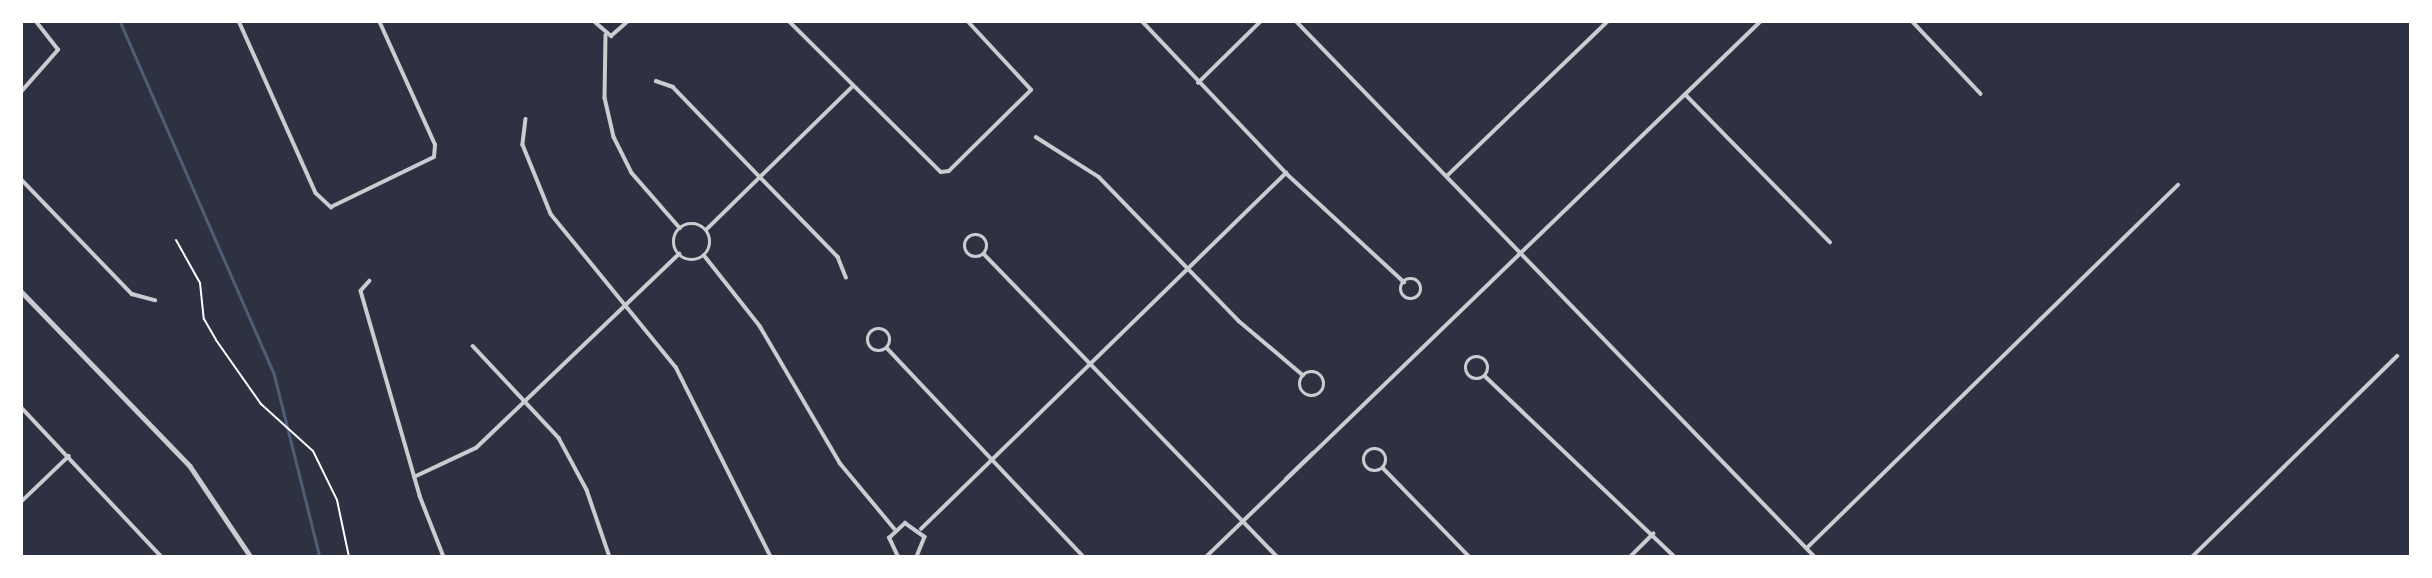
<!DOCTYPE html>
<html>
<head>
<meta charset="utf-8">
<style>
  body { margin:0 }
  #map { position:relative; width:2432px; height:578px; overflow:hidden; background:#2d3142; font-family:"Zilla Slab",serif }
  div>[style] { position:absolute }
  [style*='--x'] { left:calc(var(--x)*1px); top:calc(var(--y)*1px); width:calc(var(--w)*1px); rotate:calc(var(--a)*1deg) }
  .stream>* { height:2.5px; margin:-1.25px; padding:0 1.25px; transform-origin:1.25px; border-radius:1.25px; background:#4f5d75 }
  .path>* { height:2px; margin:-1px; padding:0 1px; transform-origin:1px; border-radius:1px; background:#fff }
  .minor>* { height:3.5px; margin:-1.75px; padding:0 1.75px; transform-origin:1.75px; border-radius:1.75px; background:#caccd0 }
  .minor>.ring { margin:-1.75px; padding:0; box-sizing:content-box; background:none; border:3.5px solid #caccd0; border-radius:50% }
  .tertiary>* { height:4.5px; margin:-2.25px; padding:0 2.25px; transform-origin:2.25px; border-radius:2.25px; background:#caccd0 }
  span { translate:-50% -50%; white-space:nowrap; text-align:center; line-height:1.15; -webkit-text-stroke:6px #fff; paint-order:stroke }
  .frame { position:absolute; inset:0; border:23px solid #fff; pointer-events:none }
</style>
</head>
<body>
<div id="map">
  <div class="stream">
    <div style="--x:120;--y:21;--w:384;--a:66.4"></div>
    <div style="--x:274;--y:373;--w:190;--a:76"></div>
  </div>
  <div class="path">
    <div style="--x:176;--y:240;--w:49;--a:60.8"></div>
    <div style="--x:200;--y:283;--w:36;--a:84"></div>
    <div style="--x:204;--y:319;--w:24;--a:60"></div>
    <div style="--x:216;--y:340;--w:78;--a:54.9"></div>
    <div style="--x:261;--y:404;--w:70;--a:42.1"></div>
    <div style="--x:313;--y:451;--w:55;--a:63.9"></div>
    <div style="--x:337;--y:500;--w:58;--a:78.1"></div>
  </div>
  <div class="minor">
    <div style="--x:239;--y:21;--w:188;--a:65.9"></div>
    <div style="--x:316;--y:193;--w:21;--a:43"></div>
    <div style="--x:331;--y:207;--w:114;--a:-25.9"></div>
    <div style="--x:434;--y:157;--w:12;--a:-85"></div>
    <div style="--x:435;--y:145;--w:136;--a:-114.3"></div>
    <div style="--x:594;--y:21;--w:23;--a:41"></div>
    <div style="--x:611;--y:36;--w:23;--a:-41"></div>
    <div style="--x:789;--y:21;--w:214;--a:44.8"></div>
    <div style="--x:941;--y:172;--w:8;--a:-7"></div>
    <div style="--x:949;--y:171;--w:115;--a:-44.6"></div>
    <div style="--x:1031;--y:90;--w:94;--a:-132.8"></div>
    <div style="--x:1142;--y:21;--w:209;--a:46.5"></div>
    <div style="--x:1286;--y:173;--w:161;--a:42.7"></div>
    <div style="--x:1296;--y:21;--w:746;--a:45.92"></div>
    <div style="--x:1912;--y:21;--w:100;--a:46.6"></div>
    <div style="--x:606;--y:35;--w:63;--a:90.9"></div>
    <div style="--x:605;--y:98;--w:40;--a:77"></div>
    <div style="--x:614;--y:137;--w:40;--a:63.4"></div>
    <div style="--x:632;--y:173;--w:73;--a:48.9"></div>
    <div style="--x:656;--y:81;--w:18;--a:19"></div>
    <div style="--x:673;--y:87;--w:125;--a:46"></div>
    <div style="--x:760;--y:177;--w:112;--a:45.7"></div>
    <div style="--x:838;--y:257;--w:22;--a:68"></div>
    <div style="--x:1198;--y:83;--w:88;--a:-44.5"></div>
    <div style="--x:21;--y:92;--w:56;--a:-48.6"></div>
    <div style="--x:58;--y:50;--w:37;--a:-128"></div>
    <div style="--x:1686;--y:95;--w:206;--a:45.6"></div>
    <div style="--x:526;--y:119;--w:26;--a:97"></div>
    <div style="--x:523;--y:145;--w:74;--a:67.9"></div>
    <div style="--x:551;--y:214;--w:198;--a:50.8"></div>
    <div style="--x:676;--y:367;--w:212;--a:63.4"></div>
    <div style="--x:1036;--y:137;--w:75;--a:32.4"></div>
    <div style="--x:1099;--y:177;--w:201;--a:45.8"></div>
    <div style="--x:1239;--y:321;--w:84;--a:40.2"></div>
    <div style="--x:1447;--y:176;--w:223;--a:-43.9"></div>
    <div style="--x:21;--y:179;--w:160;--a:46"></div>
    <div style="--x:132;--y:294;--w:24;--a:15"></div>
    <div class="ring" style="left:674px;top:224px;width:32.5px;height:32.5px"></div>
    <div style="--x:706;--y:230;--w:204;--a:-44.4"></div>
    <div class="ring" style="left:965px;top:235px;width:18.5px;height:18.5px"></div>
    <div style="--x:984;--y:254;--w:422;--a:45.9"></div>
    <div style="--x:704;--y:255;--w:90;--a:51.7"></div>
    <div style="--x:760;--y:326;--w:159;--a:59.7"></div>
    <div style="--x:840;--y:463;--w:85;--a:50.3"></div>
    <div class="ring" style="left:1401px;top:279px;width:16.5px;height:16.5px"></div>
    <div style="--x:370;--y:281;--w:13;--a:132"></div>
    <div style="--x:361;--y:291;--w:213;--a:73.9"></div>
    <div style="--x:420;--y:496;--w:66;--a:68.5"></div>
    <div class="ring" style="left:868px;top:329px;width:18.5px;height:18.5px"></div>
    <div style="--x:473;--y:346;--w:126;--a:46.9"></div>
    <div style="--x:559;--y:438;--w:59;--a:61.7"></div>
    <div style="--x:587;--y:490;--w:71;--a:71.1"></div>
    <div style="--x:887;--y:348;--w:287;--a:46.7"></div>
    <div class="ring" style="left:1466px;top:357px;width:18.5px;height:18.5px"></div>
    <div class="ring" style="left:1300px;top:372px;width:20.5px;height:20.5px"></div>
    <div style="--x:1485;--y:376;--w:262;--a:43.6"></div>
    <div style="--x:21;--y:407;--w:206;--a:46.8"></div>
    <div class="ring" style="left:1364px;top:449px;width:18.5px;height:18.5px"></div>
    <div style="--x:1383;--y:468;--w:124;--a:45.7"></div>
    <div style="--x:414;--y:477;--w:68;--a:-25.1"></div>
    <div style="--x:476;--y:448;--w:281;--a:-43.7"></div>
    <div style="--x:1286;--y:479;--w:37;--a:-44"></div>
    <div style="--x:21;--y:502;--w:66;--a:-43.8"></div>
    <div style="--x:921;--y:529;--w:510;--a:-44.28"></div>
    <div style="--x:1807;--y:548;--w:519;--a:-44.38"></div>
    <div style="--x:898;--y:557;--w:21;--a:-115"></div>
    <div style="--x:889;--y:538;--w:22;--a:-43"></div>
    <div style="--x:905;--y:523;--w:24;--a:35"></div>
    <div style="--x:925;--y:537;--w:22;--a:112"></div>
    <div style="--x:1206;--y:557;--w:772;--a:-44"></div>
    <div style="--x:1630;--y:557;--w:33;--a:-45"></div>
    <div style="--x:2192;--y:557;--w:287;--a:-44.4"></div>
  </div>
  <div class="tertiary">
    <div style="--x:21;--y:291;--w:243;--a:46"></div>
    <div style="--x:190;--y:466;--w:110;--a:56.2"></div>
  </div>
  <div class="frame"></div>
</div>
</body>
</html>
